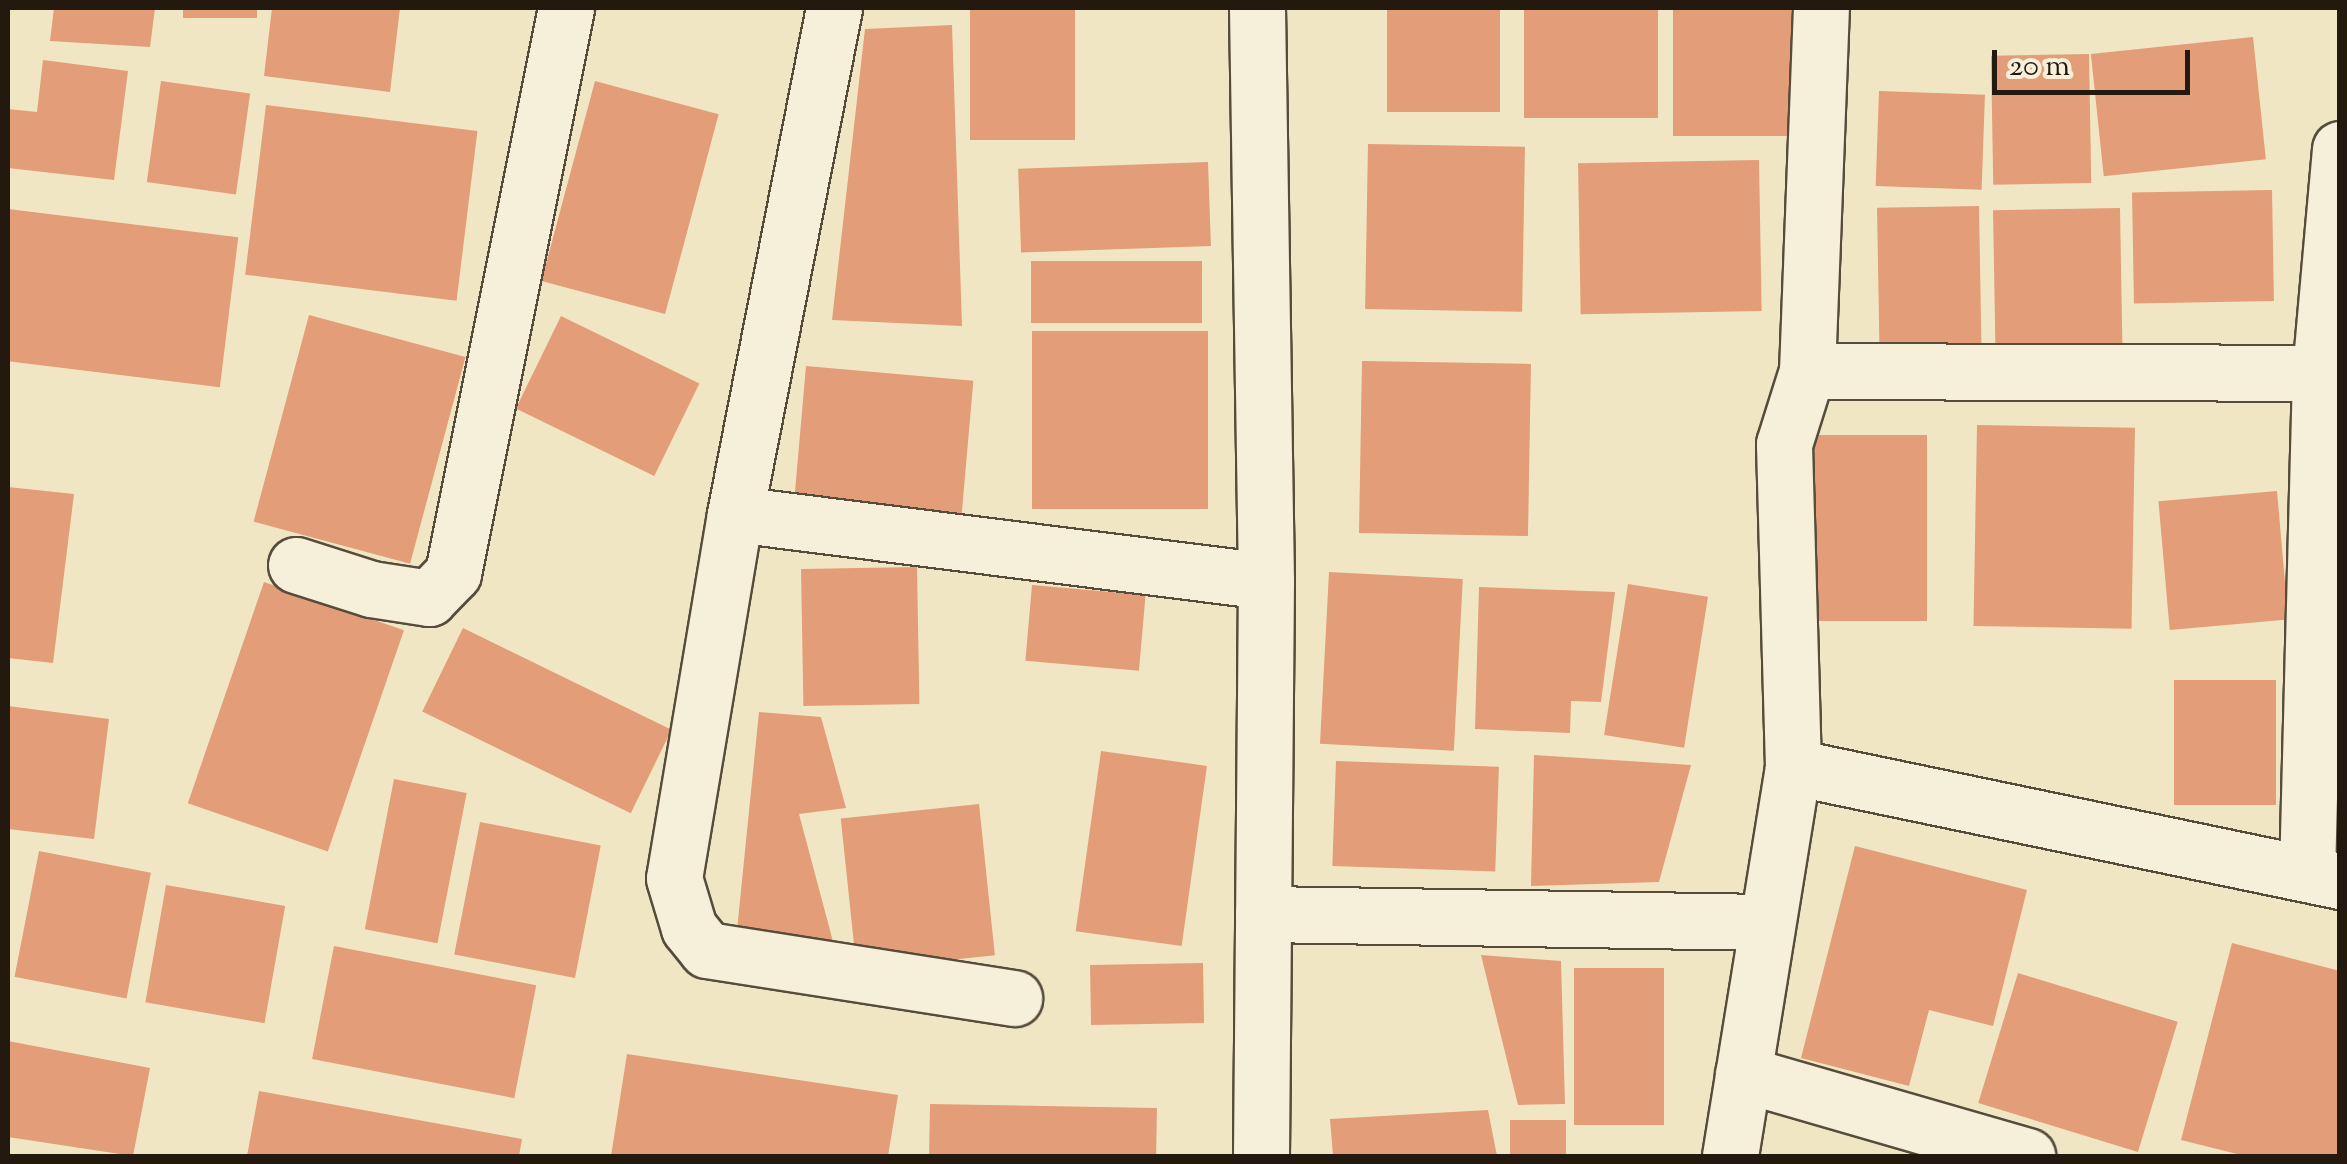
<!DOCTYPE html>
<html>
<head>
<meta charset="utf-8">
<style>
  body { margin:0 }
  #map { position:relative; width:2347px; height:1164px; overflow:hidden; background:#f1e6c4; font-family:"Sorts Mill Goudy",serif }
  div>[style] { position:absolute }
  [style*='--x'] { left:calc(var(--x)*1px); top:calc(var(--y)*1px); width:calc(var(--w)*1px); rotate:calc(var(--a)*1deg) }
  .building>* { inset:0; background:#e39d78; transform-origin:0 0 }
  .roads { filter:drop-shadow(2px 0 #574c3c) drop-shadow(-2px 0 #574c3c) drop-shadow(0 2px #574c3c) drop-shadow(0 -2px #574c3c) }
  .street>* { height:55px; margin:-27.5px; padding:0 27.5px; transform-origin:27.5px; border-radius:27.5px; background:#f6efd9 }
  span { translate:-50% -50%; white-space:nowrap; text-align:center; line-height:1.15; -webkit-text-stroke:8px #f6efd9; paint-order:stroke }
  .frame { position:absolute; inset:0; border:10px solid #24190f; pointer-events:none }
  .scale { position:absolute; left:1992px; top:50px; width:198px; height:45px; box-sizing:border-box; border:5px solid #24190f; border-top:0; padding-left:12px; font-size:30px; line-height:35px; white-space:nowrap; color:#24190f; -webkit-text-stroke:8px #f6efd9; paint-order:stroke }
</style>
</head>
<body>
<div id="map">
  <div class="building">
    <div style="clip-path:polygon(54px 8px,155px 8px,150px 47px,50px 41px)"></div>
    <div style="left:183px;top:8px;width:74px;height:10px"></div>
    <div style="clip-path:polygon(272px 8px,400px 8px,390px 92px,264px 76px)"></div>
    <div style="left:970px;top:8px;width:105px;height:132px"></div>
    <div style="left:1387px;top:8px;width:113px;height:104px"></div>
    <div style="left:1524px;top:8px;width:134px;height:110px"></div>
    <div style="left:1673px;top:8px;width:118px;height:128px"></div>
    <div style="clip-path:polygon(952px 25px,962px 326px,832px 320px,865px 29px)"></div>
    <div style="left:2253px;top:37px;width:123px;height:163px;rotate:84deg"></div>
    <div style="left:2089px;top:54px;width:129px;height:98px;rotate:89deg"></div>
    <div style="clip-path:polygon(43px 60px,128px 71px,114px 180px,8px 168px,8px 109px,37px 112px)"></div>
    <div style="left:161px;top:81px;width:90px;height:102px;rotate:8deg"></div>
    <div style="left:595px;top:81px;width:128px;height:207px;rotate:15deg"></div>
    <div style="left:1879px;top:91px;width:106px;height:95px;rotate:2deg"></div>
    <div style="left:266px;top:105px;width:213px;height:171px;rotate:7deg"></div>
    <div style="left:1368px;top:144px;width:157px;height:165px;rotate:1deg"></div>
    <div style="left:1759px;top:160px;width:151px;height:181px;rotate:89deg"></div>
    <div style="left:1208px;top:162px;width:84px;height:190px;rotate:88deg"></div>
    <div style="left:2272px;top:190px;width:111px;height:140px;rotate:89deg"></div>
    <div style="left:1979px;top:206px;width:137px;height:102px;rotate:89deg"></div>
    <div style="left:2120px;top:208px;width:147px;height:127px;rotate:89deg"></div>
    <div style="left:8px;top:209px;width:232px;height:151px;rotate:7deg"></div>
    <div style="left:1202px;top:261px;width:62px;height:171px;rotate:90deg"></div>
    <div style="left:309px;top:315px;width:162px;height:214px;rotate:15deg"></div>
    <div style="left:561px;top:316px;width:154px;height:103px;rotate:26deg"></div>
    <div style="left:1032px;top:331px;width:176px;height:178px"></div>
    <div style="left:1362px;top:361px;width:169px;height:172px;rotate:1deg"></div>
    <div style="left:806px;top:366px;width:168px;height:143px;rotate:5deg"></div>
    <div style="left:1977px;top:425px;width:158px;height:201px;rotate:1deg"></div>
    <div style="left:1809px;top:435px;width:118px;height:186px"></div>
    <div style="clip-path:polygon(8px 487px,74px 494px,53px 663px,8px 658px)"></div>
    <div style="left:2277px;top:491px;width:129px;height:119px;rotate:85deg"></div>
    <div style="left:917px;top:567px;width:137px;height:116px;rotate:89deg"></div>
    <div style="left:1329px;top:572px;width:134px;height:172px;rotate:3deg"></div>
    <div style="left:264px;top:582px;width:148px;height:234px;rotate:19deg"></div>
    <div style="left:1628px;top:584px;width:81px;height:153px;rotate:9deg"></div>
    <div style="left:1032px;top:585px;width:114px;height:76px;rotate:5deg"></div>
    <div style="clip-path:polygon(1479px 587px,1615px 592px,1601px 702px,1571px 701px,1570px 733px,1475px 729px)"></div>
    <div style="left:463px;top:628px;width:232px;height:93px;rotate:26deg"></div>
    <div style="left:2174px;top:680px;width:102px;height:125px"></div>
    <div style="clip-path:polygon(8px 706px,109px 719px,94px 839px,8px 829px)"></div>
    <div style="clip-path:polygon(759px 712px,821px 717px,846px 808px,799px 814px,835px 949px,736px 940px)"></div>
    <div style="left:1101px;top:751px;width:107px;height:182px;rotate:8deg"></div>
    <div style="clip-path:polygon(1534px 755px,1691px 765px,1659px 882px,1531px 886px)"></div>
    <div style="left:1336px;top:761px;width:163px;height:105px;rotate:2deg"></div>
    <div style="left:394px;top:779px;width:74px;height:153px;rotate:11deg"></div>
    <div style="left:979px;top:804px;width:152px;height:139px;rotate:84deg"></div>
    <div style="left:480px;top:822px;width:123px;height:135px;rotate:11deg"></div>
    <div style="clip-path:polygon(1855px 846px,2027px 890px,1993px 1026px,1929px 1010px,1909px 1086px,1801px 1058px)"></div>
    <div style="left:39px;top:851px;width:114px;height:128px;rotate:11deg"></div>
    <div style="left:166px;top:885px;width:121px;height:119px;rotate:10deg"></div>
    <div style="clip-path:polygon(2232px 943px,2340px 971px,2340px 1156px,2245px 1156px,2181px 1140px)"></div>
    <div style="left:334px;top:946px;width:206px;height:115px;rotate:11deg"></div>
    <div style="clip-path:polygon(1481px 955px,1561px 961px,1565px 1104px,1518px 1105px)"></div>
    <div style="left:1203px;top:963px;width:60px;height:113px;rotate:89deg"></div>
    <div style="left:1664px;top:968px;width:157px;height:90px;rotate:90deg"></div>
    <div style="left:2018px;top:973px;width:167px;height:136px;rotate:17deg"></div>
    <div style="clip-path:polygon(8px 1041px,150px 1068px,133px 1156px,8px 1137px)"></div>
    <div style="clip-path:polygon(627px 1054px,898px 1095px,888px 1156px,611px 1156px)"></div>
    <div style="clip-path:polygon(259px 1091px,522px 1139px,519px 1156px,247px 1156px)"></div>
    <div style="left:930px;top:1104px;width:227px;height:52px;rotate:1deg"></div>
    <div style="clip-path:polygon(1488px 1110px,1497px 1156px,1333px 1156px,1330px 1119px)"></div>
    <div style="left:1510px;top:1120px;width:56px;height:36px"></div>
  </div>
  <div class="roads">
    <div class="street">
      <div style="--x:834;--y:8;--w:516;--a:101.07"></div>
      <div style="--x:735;--y:514;--w:369;--a:99.5"></div>
      <div style="--x:674;--y:878;--w:52;--a:73.3"></div>
      <div style="--x:689;--y:928;--w:28;--a:51"></div>
      <div style="--x:707;--y:950;--w:311;--a:8.9"></div>
      <div style="--x:1257;--y:8;--w:573;--a:89.1"></div>
      <div style="--x:1266;--y:581;--w:575;--a:90.5"></div>
      <div style="--x:1807;--y:371;--w:533;--a:0.21"></div>
      <div style="--x:735;--y:514;--w:535;--a:7.19"></div>
      <div style="--x:296;--y:565;--w:79;--a:17.7"></div>
      <div style="--x:371;--y:589;--w:59;--a:8.8"></div>
      <div style="--x:429;--y:598;--w:35;--a:-46"></div>
      <div style="--x:453;--y:573;--w:576;--a:-78.69"></div>
      <div style="--x:1793;--y:767;--w:559;--a:11.77"></div>
      <div style="--x:2307;--y:874;--w:501;--a:-88.51"></div>
      <div style="--x:2320;--y:373;--w:225;--a:-84.9"></div>
      <div style="--x:1263;--y:914;--w:503;--a:0.91"></div>
      <div style="--x:1743;--y:1074;--w:296;--a:16.1"></div>
      <div style="--x:1730;--y:1156;--w:394;--a:-80.8"></div>
      <div style="--x:1793;--y:767;--w:323;--a:-91.6"></div>
      <div style="--x:1784;--y:444;--w:77;--a:-72.5"></div>
      <div style="--x:1807;--y:371;--w:363;--a:-87.8"></div>
    </div>
  </div>
  <div class="frame"></div>
  <div class="scale">20 m</div>
</div>
</body>
</html>
